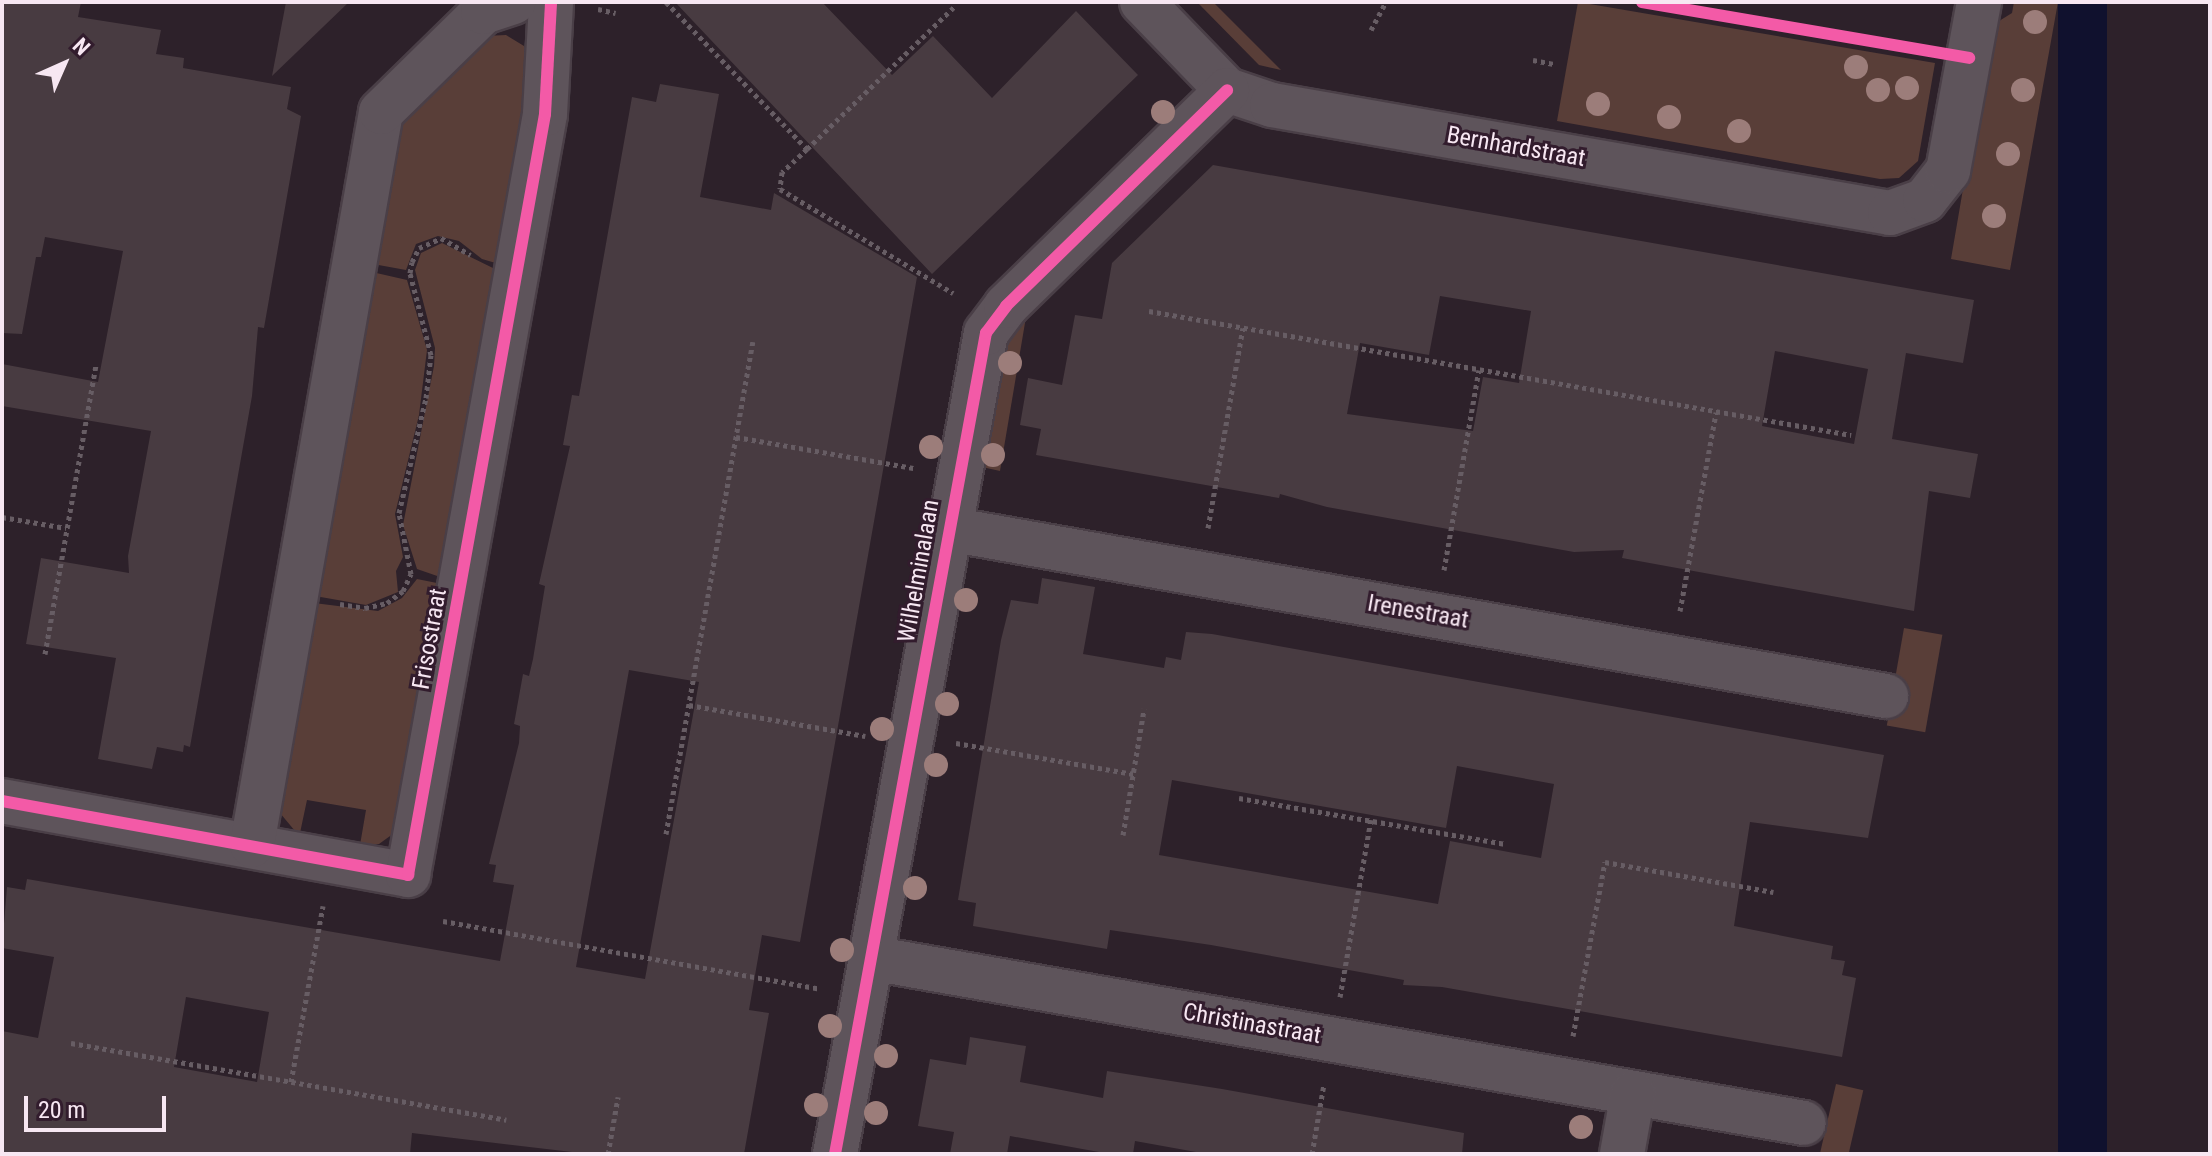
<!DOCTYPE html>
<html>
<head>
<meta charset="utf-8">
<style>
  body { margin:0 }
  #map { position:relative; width:2212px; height:1156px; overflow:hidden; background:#2d212a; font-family:"Roboto Condensed",sans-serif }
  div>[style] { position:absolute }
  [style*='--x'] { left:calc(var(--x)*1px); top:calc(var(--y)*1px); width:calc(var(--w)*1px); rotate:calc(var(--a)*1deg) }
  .green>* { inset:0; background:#593e38; transform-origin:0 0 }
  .water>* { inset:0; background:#10112e; transform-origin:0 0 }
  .building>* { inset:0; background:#483b41 }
  .path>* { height:5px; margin-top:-2.5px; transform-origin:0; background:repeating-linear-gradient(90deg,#675d64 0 4px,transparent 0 8px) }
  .roads { filter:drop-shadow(2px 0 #4a3f47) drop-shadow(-2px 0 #4a3f47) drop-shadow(0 2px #4a3f47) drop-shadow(0 -2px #4a3f47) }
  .minor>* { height:44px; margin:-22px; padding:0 22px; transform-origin:22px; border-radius:22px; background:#5e545b }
  .cycleway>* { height:12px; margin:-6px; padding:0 6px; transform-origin:6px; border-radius:6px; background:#f35aa7 }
  .trees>* { width:24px; height:24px; margin:-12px; border-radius:50%; background:#9c7d7a }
  span { translate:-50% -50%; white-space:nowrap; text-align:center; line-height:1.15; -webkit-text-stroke:6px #321c2d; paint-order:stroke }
  .street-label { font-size:24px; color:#f7e7f2 }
  .frame { position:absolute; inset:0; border:4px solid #f7e7f2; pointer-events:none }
  .north { position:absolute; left:24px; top:24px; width:80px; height:80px; -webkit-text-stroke:6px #321c2d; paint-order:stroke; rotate:45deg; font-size:22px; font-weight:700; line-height:32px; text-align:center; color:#f7e7f2 }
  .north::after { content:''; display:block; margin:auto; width:28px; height:36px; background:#f7e7f2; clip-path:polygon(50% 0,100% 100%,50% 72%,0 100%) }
  .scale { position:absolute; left:24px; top:1096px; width:142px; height:36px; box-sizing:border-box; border:4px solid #f7e7f2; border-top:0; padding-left:10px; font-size:24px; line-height:28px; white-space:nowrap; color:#f7e7f2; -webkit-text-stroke:6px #321c2d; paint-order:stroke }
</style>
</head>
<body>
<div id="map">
  <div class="green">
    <div style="clip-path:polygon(1197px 2px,1213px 2px,1281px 70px,1259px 65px)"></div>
    <div style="clip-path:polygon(1578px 2px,1935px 63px,1918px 161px,1899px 178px,1880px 179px,1557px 121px)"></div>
    <div style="clip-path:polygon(2014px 2px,2058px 2px,2010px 270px,1951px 259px,1991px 26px,2012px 13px)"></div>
    <div style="clip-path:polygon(506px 35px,524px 46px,533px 62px,499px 264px,482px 259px,459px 241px,438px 236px,416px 244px,406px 270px,373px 264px,398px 124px,485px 36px)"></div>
    <div style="clip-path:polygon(442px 243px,497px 270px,443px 578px,417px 569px,403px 525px,434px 366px,435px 348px,415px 270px,421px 253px)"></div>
    <div style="clip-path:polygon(372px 272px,407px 280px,427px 350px,419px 415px,395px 514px,403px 557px,396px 571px,398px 592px,366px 605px,315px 596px)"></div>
    <div style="clip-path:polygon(1026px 317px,1000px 471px,982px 467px,1000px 358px,1008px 339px)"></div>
    <div style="clip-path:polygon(417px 579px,442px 584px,397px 831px,379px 844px,360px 845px,366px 810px,307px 800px,300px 833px,295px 831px,280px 813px,279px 800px,314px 603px,378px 611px,402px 598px)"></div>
    <div style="left:1904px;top:628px;width:39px;height:99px;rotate:10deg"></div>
    <div style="left:1836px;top:1084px;width:28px;height:71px;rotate:13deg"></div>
  </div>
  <div class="water">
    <div style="left:2058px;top:2px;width:49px;height:1169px"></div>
  </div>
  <div class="building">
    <div style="clip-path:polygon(2px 2px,81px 2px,78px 17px,161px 30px,156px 54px,184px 58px,183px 68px,291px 87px,287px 109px,301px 116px,264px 328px,258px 327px,252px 396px,190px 747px,184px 745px,183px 752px,157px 747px,152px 769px,98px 759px,116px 658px,26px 644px,41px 558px,129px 573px,128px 556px,151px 431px,2px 406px,2px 364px,98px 382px,123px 251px,45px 237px,41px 257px,36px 257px,22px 334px,2px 333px)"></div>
    <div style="clip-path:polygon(286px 2px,349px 2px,272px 76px)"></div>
    <div style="clip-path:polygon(675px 2px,822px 2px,892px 75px,933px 36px,992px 98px,1076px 11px,1138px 75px,932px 274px)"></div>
    <div style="clip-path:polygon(evenodd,660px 84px,719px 94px,700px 197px,771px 210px,774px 193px,917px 277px,800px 942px,762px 935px,749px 1010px,769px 1013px,744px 1154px,589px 1154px,412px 1133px,410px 1154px,2px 1154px,2px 1031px,38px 1038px,54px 957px,2px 948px,7px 887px,25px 890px,27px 879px,500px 961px,514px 885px,493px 882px,496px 865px,489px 864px,519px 743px,520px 726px,514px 724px,523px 674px,529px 676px,533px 659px,545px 586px,539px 584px,570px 446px,563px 445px,572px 395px,579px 396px,632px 97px,656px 102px,660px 84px,629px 670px,699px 682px,645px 979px,576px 967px,629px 670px,660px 84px,186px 997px,269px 1012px,257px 1082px,174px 1067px,186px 997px)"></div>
    <div style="clip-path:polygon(evenodd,1213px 165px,1974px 300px,1963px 363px,1906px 353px,1892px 439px,1978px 454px,1970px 498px,1929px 491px,1914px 611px,1622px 558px,1624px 550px,1574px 552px,1327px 507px,1280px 494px,1279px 498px,1036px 455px,1041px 429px,1020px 425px,1028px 378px,1062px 385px,1075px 315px,1102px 319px,1112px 263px,1213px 165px,1440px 296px,1531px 311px,1519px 383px,1483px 377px,1473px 431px,1347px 414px,1360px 343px,1429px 355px,1440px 296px,1213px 165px,1775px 351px,1868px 369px,1854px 444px,1762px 426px,1775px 351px)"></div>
    <div style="clip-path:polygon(evenodd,1042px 578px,1095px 587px,1083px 654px,1164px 668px,1166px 657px,1181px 660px,1186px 632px,1212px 634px,1884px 755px,1868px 838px,1750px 822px,1734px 926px,1833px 946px,1831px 959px,1845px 961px,1842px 975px,1856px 978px,1842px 1057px,1442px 987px,1403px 985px,1404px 980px,1211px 945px,1110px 930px,1107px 949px,973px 926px,976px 903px,958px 900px,1001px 640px,1011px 600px,1038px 604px,1042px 578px,1457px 766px,1554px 784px,1541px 858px,1450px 841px,1438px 904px,1159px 855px,1172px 780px,1446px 828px,1457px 766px)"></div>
    <div style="clip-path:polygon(970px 1037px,1026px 1046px,1020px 1082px,1103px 1098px,1107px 1071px,1222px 1089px,1464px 1133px,1462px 1154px,1207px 1154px,1135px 1141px,1133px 1154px,1110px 1154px,1010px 1136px,1007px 1154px,950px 1154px,954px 1132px,918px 1126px,930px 1059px,966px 1065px)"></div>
  </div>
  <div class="path">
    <div style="--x:666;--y:2;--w:204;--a:46.2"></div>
    <div style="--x:807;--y:149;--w:34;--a:137"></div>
    <div style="--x:782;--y:172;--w:17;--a:97"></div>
    <div style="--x:780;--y:189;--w:202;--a:31"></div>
    <div style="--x:598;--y:9;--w:18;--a:13"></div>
    <div style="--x:1371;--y:30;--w:32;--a:-62"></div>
    <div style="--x:1533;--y:60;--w:21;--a:11"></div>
    <div style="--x:807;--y:149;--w:204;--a:-44"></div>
    <div style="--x:1149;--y:311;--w:713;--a:10.02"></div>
    <div style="--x:736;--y:437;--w:180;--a:9.9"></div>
    <div style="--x:2;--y:517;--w:65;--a:9.8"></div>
    <div style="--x:1208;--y:528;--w:203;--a:-80.1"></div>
    <div style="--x:1444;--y:570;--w:203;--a:-80.1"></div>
    <div style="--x:340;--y:604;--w:25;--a:9"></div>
    <div style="--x:365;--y:608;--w:23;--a:-13"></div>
    <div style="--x:387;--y:603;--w:20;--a:-37"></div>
    <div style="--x:403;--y:591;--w:19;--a:-65"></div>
    <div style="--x:411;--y:574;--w:62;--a:-101.1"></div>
    <div style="--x:399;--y:513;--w:118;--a:-76.8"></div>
    <div style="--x:426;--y:398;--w:43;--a:-83.4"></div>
    <div style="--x:431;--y:355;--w:85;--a:-104.4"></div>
    <div style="--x:410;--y:273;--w:11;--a:-80"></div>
    <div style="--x:412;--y:262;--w:16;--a:-63"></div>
    <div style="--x:419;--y:248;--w:24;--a:-24"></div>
    <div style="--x:441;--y:238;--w:34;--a:30"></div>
    <div style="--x:1680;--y:611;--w:202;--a:-79.7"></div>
    <div style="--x:45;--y:654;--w:293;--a:-80"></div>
    <div style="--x:689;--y:705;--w:179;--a:10"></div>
    <div style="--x:956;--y:743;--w:180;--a:9.9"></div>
    <div style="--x:1239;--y:798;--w:269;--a:9.8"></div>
    <div style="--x:666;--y:834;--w:500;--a:-80"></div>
    <div style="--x:1123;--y:835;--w:128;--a:-80.5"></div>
    <div style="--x:443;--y:921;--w:383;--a:10.2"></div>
    <div style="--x:1340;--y:997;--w:180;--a:-80.1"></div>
    <div style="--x:1573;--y:1036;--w:177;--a:-79.6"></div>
    <div style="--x:1605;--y:862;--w:171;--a:10.1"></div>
    <div style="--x:71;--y:1043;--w:442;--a:10"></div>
    <div style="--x:291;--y:1082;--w:179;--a:-79.7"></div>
    <div style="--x:608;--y:1154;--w:58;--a:-80"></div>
    <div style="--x:1312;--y:1154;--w:71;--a:-80.3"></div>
  </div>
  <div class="roads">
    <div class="minor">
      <div style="--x:1142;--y:2;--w:122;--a:46"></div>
      <div style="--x:1227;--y:90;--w:47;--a:18.4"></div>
      <div style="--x:1272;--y:105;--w:627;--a:9.91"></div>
      <div style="--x:1890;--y:213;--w:37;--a:-20"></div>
      <div style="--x:1925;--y:200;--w:37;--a:-52"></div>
      <div style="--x:1948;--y:171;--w:172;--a:-79.6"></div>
      <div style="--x:949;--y:529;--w:952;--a:10.11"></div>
      <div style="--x:2;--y:801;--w:413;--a:10.3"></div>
      <div style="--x:408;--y:875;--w:773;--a:-79.79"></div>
      <div style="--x:545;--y:114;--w:112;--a:-86.9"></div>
      <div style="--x:252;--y:845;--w:744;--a:-80.02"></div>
      <div style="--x:381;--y:112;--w:143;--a:-44.4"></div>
      <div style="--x:483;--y:12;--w:32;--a:-18"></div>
      <div style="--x:871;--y:958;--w:947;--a:10.03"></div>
      <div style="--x:835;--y:1154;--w:835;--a:-79.58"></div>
      <div style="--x:986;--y:333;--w:34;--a:-53"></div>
      <div style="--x:1006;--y:306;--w:309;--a:-44.3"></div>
      <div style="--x:1622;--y:1154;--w:62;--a:-79.8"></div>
    </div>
  </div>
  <div class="cycleway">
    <div style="--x:1642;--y:2;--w:332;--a:9.7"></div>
    <div style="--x:2;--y:801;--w:413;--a:10.3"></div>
    <div style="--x:408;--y:875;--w:773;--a:-79.79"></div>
    <div style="--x:545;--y:114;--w:112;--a:-86.9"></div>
    <div style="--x:835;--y:1154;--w:835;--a:-79.58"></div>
    <div style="--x:986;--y:333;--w:34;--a:-53"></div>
    <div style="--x:1006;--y:306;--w:309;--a:-44.3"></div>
  </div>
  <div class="trees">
    <div style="left:2035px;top:22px"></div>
    <div style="left:1856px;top:67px"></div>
    <div style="left:1907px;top:88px"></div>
    <div style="left:1878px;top:90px"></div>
    <div style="left:2023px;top:90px"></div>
    <div style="left:1598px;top:104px"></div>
    <div style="left:1163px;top:112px"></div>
    <div style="left:1669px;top:117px"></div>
    <div style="left:1739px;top:131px"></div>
    <div style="left:2008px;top:154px"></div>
    <div style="left:1994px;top:216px"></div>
    <div style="left:1010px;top:363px"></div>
    <div style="left:931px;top:447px"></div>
    <div style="left:993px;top:455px"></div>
    <div style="left:966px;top:600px"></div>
    <div style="left:947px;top:704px"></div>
    <div style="left:882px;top:729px"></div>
    <div style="left:936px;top:765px"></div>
    <div style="left:915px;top:888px"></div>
    <div style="left:842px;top:950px"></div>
    <div style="left:830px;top:1026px"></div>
    <div style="left:886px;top:1056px"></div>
    <div style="left:816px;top:1105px"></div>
    <div style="left:876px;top:1113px"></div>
    <div style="left:1581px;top:1127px"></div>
  </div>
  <div class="street-label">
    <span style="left:1516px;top:147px;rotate:10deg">Bernhardstraat</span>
    <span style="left:919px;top:571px;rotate:-80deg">Wilhelminalaan</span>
    <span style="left:1418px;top:612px;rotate:10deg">Irenestraat</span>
    <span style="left:430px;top:639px;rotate:-80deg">Frisostraat</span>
    <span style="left:1252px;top:1024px;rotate:10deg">Christinastraat</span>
  </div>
  <div class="frame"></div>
  <div class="north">N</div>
  <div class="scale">20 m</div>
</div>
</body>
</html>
